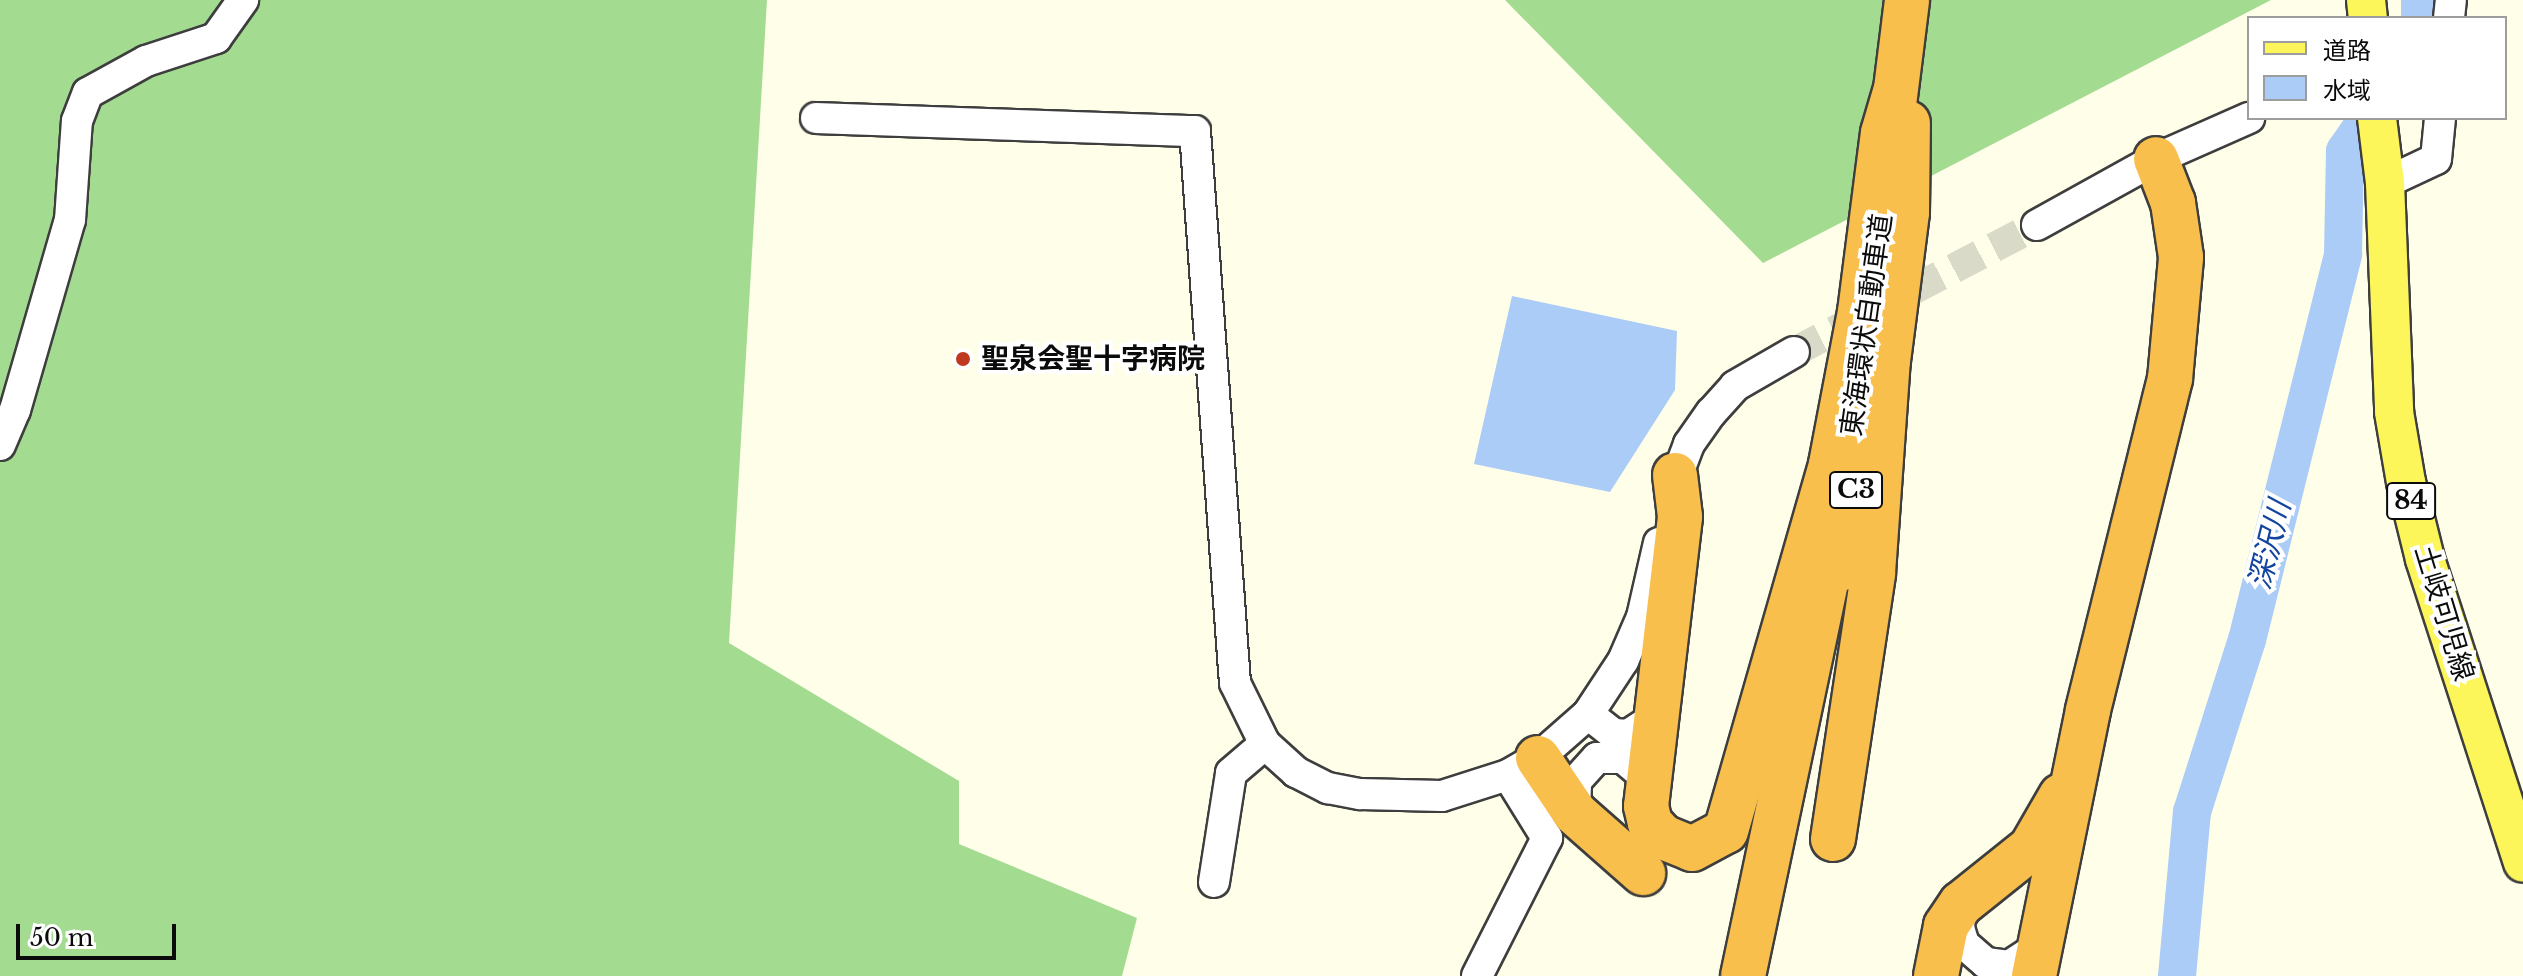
<!DOCTYPE html>
<html>
<head>
<meta charset="utf-8">
<style>
  body { margin:0 }
  #map { position:relative; width:2523px; height:976px; overflow:hidden; background:#ffffe9; font-family:"Libre Baskerville","Noto Sans JP",serif }
  div>[style] { position:absolute }
  [style*='--x'] { left:calc(var(--x)*1px); top:calc(var(--y)*1px); width:calc(var(--w)*1px); rotate:calc(var(--a)*1deg) }
  .forest>* { inset:0; background:#a3db91 }
  .water>* { inset:0; background:#acccf8 }
  .river>* { height:38px; margin:-19px; padding:0 19px; transform-origin:19px; border-radius:19px; background:#acccf8 }
  .minor-tunnel>* { height:30px; margin-top:-15px; transform-origin:0; background:repeating-linear-gradient(90deg,#dadac8 0 30px,transparent 0 45px) }
  .roads { filter:drop-shadow(2px 0 #3e3e3e) drop-shadow(-2px 0 #3e3e3e) drop-shadow(0 2px #3e3e3e) drop-shadow(0 -2px #3e3e3e) }
  .minor>* { height:30px; margin:-15px; padding:0 15px; transform-origin:15px; border-radius:15px; background:#fff }
  .major>* { height:38px; margin:-19px; padding:0 19px; transform-origin:19px; border-radius:19px; background:#fdf65b }
  .highway>* { height:44px; margin:-22px; padding:0 22px; transform-origin:22px; border-radius:22px; background:#f9bf4d }
  .dots>* { width:22px; height:22px; translate:-50% -50%; box-sizing:border-box; border:4px solid #fff; border-radius:50% }
  span { translate:-50% -50%; white-space:nowrap; text-align:center; line-height:1.15; -webkit-text-stroke:8px #fff; paint-order:stroke }
  .shield-label span { padding:2px 6px; background:#fff; border:2px solid; border-radius:6px; -webkit-text-stroke-width:0 }
  .shield-label { font-size:26px; color:#0b0b0b; font-weight:700 }
  .street-label { font-size:28px; color:#0b0b0b }
  .poi-label { font-size:28px; color:#0b0b0b; font-weight:700 }
  .left { translate:0 -50%; text-align:left }
  .water-label { font-size:30px; color:#12459f; font-style:italic }
  .legend { position:absolute; left:2247px; top:16px; width:260px; height:104px; box-sizing:border-box; background:#fff; border:2px solid #9d9d9d; margin:0; padding:10px 14px; list-style:none; font-size:24px; color:#0b0b0b }
  .legend li { display:flex; align-items:center; gap:16px; height:40px }
  .legend b { width:40px; border:2px solid #9d9d9d }
  .scale { position:absolute; left:16px; top:924px; width:160px; height:36px; box-sizing:border-box; border:4px solid #0b0b0b; border-top:0; padding-left:10px; font-size:24px; line-height:28px; white-space:nowrap; color:#0b0b0b; -webkit-text-stroke:6px #fff; paint-order:stroke }
</style>
</head>
<body>
<div id="map">
  <div class="forest">
    <div style="clip-path:polygon(0 0,767px 0,729px 643px,959px 781px,959px 844px,1137px 918px,1122px 976px,0 976px)"></div>
    <div style="clip-path:polygon(1505px 0,2271px 0,1763px 263px)"></div>
  </div>
  <div class="water">
    <div style="clip-path:polygon(1512px 296px,1677px 331px,1675px 390px,1610px 492px,1474px 464px)"></div>
  </div>
  <div class="river">
    <div style="--x:2420;--y:0;--w:18;--a:90"></div>
    <div style="--x:2177;--y:976;--w:165;--a:-84.8"></div>
    <div style="--x:2192;--y:812;--w:181;--a:-72.3"></div>
    <div style="--x:2247;--y:640;--w:398;--a:-76"></div>
    <div style="--x:2343;--y:254;--w:103;--a:-88.9"></div>
    <div style="--x:2345;--y:151;--w:40;--a:-55.1"></div>
  </div>
  <div class="minor-tunnel">
    <div style="--x:1794;--y:352;--w:274;--a:-27.6"></div>
  </div>
  <div class="roads">
    <div class="minor">
      <div style="--x:2449;--y:18;--w:18;--a:-84"></div>
      <div style="--x:816;--y:118;--w:379;--a:2"></div>
      <div style="--x:1195;--y:131;--w:553;--a:85.86"></div>
      <div style="--x:1235;--y:683;--w:68;--a:63.8"></div>
      <div style="--x:1265;--y:744;--w:42;--a:42.1"></div>
      <div style="--x:1296;--y:772;--w:36;--a:27"></div>
      <div style="--x:1328;--y:788;--w:33;--a:11"></div>
      <div style="--x:1360;--y:794;--w:82;--a:1.4"></div>
      <div style="--x:1442;--y:796;--w:69;--a:-17.7"></div>
      <div style="--x:1508;--y:775;--w:34;--a:-30"></div>
      <div style="--x:1538;--y:758;--w:67;--a:-41.3"></div>
      <div style="--x:1588;--y:714;--w:64;--a:-56.6"></div>
      <div style="--x:1623;--y:661;--w:48;--a:-66.6"></div>
      <div style="--x:1642;--y:617;--w:76;--a:-77.1"></div>
      <div style="--x:2385;--y:183;--w:56;--a:-25.2"></div>
      <div style="--x:2436;--y:159;--w:41;--a:-84.4"></div>
      <div style="--x:2037;--y:225;--w:136;--a:-29"></div>
      <div style="--x:2156;--y:159;--w:102;--a:-23.8"></div>
      <div style="--x:0;--y:445;--w:38;--a:-67"></div>
      <div style="--x:15;--y:410;--w:198;--a:-73.9"></div>
      <div style="--x:70;--y:220;--w:99;--a:-86"></div>
      <div style="--x:77;--y:121;--w:30;--a:-69"></div>
      <div style="--x:88;--y:93;--w:66;--a:-28.9"></div>
      <div style="--x:146;--y:61;--w:74;--a:-18.2"></div>
      <div style="--x:216;--y:38;--w:47;--a:-54.6"></div>
      <div style="--x:1671;--y:492;--w:51;--a:-69.4"></div>
      <div style="--x:1689;--y:444;--w:38;--a:-55"></div>
      <div style="--x:1711;--y:413;--w:36;--a:-48"></div>
      <div style="--x:1735;--y:386;--w:68;--a:-30"></div>
      <div style="--x:1588;--y:714;--w:33;--a:38"></div>
      <div style="--x:1614;--y:734;--w:14;--a:4"></div>
      <div style="--x:1628;--y:735;--w:31;--a:-33"></div>
      <div style="--x:1575;--y:813;--w:32;--a:-88"></div>
      <div style="--x:1576;--y:781;--w:31;--a:-48"></div>
      <div style="--x:1597;--y:758;--w:26;--a:0"></div>
      <div style="--x:1623;--y:758;--w:33;--a:40"></div>
      <div style="--x:1214;--y:882;--w:110;--a:-81.1"></div>
      <div style="--x:1231;--y:773;--w:45;--a:-40.5"></div>
      <div style="--x:1961;--y:905;--w:23;--a:95"></div>
      <div style="--x:1959;--y:928;--w:17;--a:73"></div>
      <div style="--x:1964;--y:944;--w:29;--a:41"></div>
      <div style="--x:1986;--y:963;--w:23;--a:7"></div>
      <div style="--x:2009;--y:966;--w:37;--a:-33"></div>
      <div style="--x:1477;--y:976;--w:155;--a:-63.1"></div>
      <div style="--x:1547;--y:838;--w:74;--a:-121.8"></div>
    </div>
    <div class="major">
      <div style="--x:2366;--y:0;--w:18;--a:84"></div>
      <div style="--x:2377;--y:118;--w:65;--a:83"></div>
      <div style="--x:2385;--y:183;--w:229;--a:87.7"></div>
      <div style="--x:2394;--y:412;--w:71;--a:80.3"></div>
      <div style="--x:2406;--y:482;--w:79;--a:76.1"></div>
      <div style="--x:2425;--y:559;--w:319;--a:72.1"></div>
    </div>
    <div class="highway">
      <div style="--x:1892;--y:121;--w:122;--a:-82.9"></div>
      <div style="--x:1675;--y:475;--w:42;--a:83.2"></div>
      <div style="--x:1680;--y:517;--w:291;--a:96.7"></div>
      <div style="--x:1646;--y:806;--w:17;--a:77"></div>
      <div style="--x:1650;--y:823;--w:19;--a:47"></div>
      <div style="--x:1663;--y:837;--w:31;--a:22"></div>
      <div style="--x:1692;--y:849;--w:38;--a:-28"></div>
      <div style="--x:1726;--y:831;--w:382;--a:-74"></div>
      <div style="--x:1831;--y:464;--w:155;--a:-79.2"></div>
      <div style="--x:1860;--y:312;--w:180;--a:-82.7"></div>
      <div style="--x:1883;--y:133;--w:43;--a:-73.7"></div>
      <div style="--x:1843;--y:568;--w:140;--a:-80.5"></div>
      <div style="--x:1538;--y:758;--w:66;--a:56.1"></div>
      <div style="--x:1575;--y:813;--w:91;--a:41.4"></div>
      <div style="--x:1833;--y:839;--w:269;--a:-81.4"></div>
      <div style="--x:1873;--y:573;--w:213;--a:-86"></div>
      <div style="--x:1888;--y:361;--w:150;--a:-82.7"></div>
      <div style="--x:1907;--y:212;--w:89;--a:-89.4"></div>
      <div style="--x:1743;--y:976;--w:453;--a:-78.1"></div>
      <div style="--x:1936;--y:976;--w:51;--a:-78.7"></div>
      <div style="--x:1946;--y:926;--w:27;--a:-56"></div>
      <div style="--x:1961;--y:904;--w:90;--a:-38.7"></div>
      <div style="--x:2031;--y:848;--w:60;--a:-60"></div>
      <div style="--x:2034;--y:976;--w:271;--a:-78.5"></div>
      <div style="--x:2088;--y:710;--w:341;--a:-76.1"></div>
      <div style="--x:2170;--y:379;--w:122;--a:-84.8"></div>
      <div style="--x:2181;--y:257;--w:55;--a:-98.4"></div>
      <div style="--x:2173;--y:203;--w:47;--a:-111.1"></div>
    </div>
  </div>
  <div class="dots">
    <div style="left:963px;top:359px;background:#be3920"></div>
  </div>
  <div class="shield-label">
    <span style="left:1856px;top:490px">C3</span>
    <span style="left:2411px;top:501px">84</span>
  </div>
  <div class="street-label">
    <span style="left:1867px;top:325px;rotate:-82deg">東海環状自動車道</span>
    <span style="left:2444px;top:613px;rotate:73deg">土岐可児線</span>
  </div>
  <div class="poi-label">
    <span class="left" style="left:981px;top:359px">聖泉会聖十字病院</span>
  </div>
  <div class="water-label">
    <span style="left:2270px;top:545px;rotate:-76deg">深沢川</span>
  </div>
  <ul class="legend">
  <li><b style="height:10px;background:#fdf65b"></b>道路</li>
  <li><b style="height:22px;background:#acccf8"></b>水域</li>
  </ul>
  <div class="scale">50 m</div>
</div>
</body>
</html>
